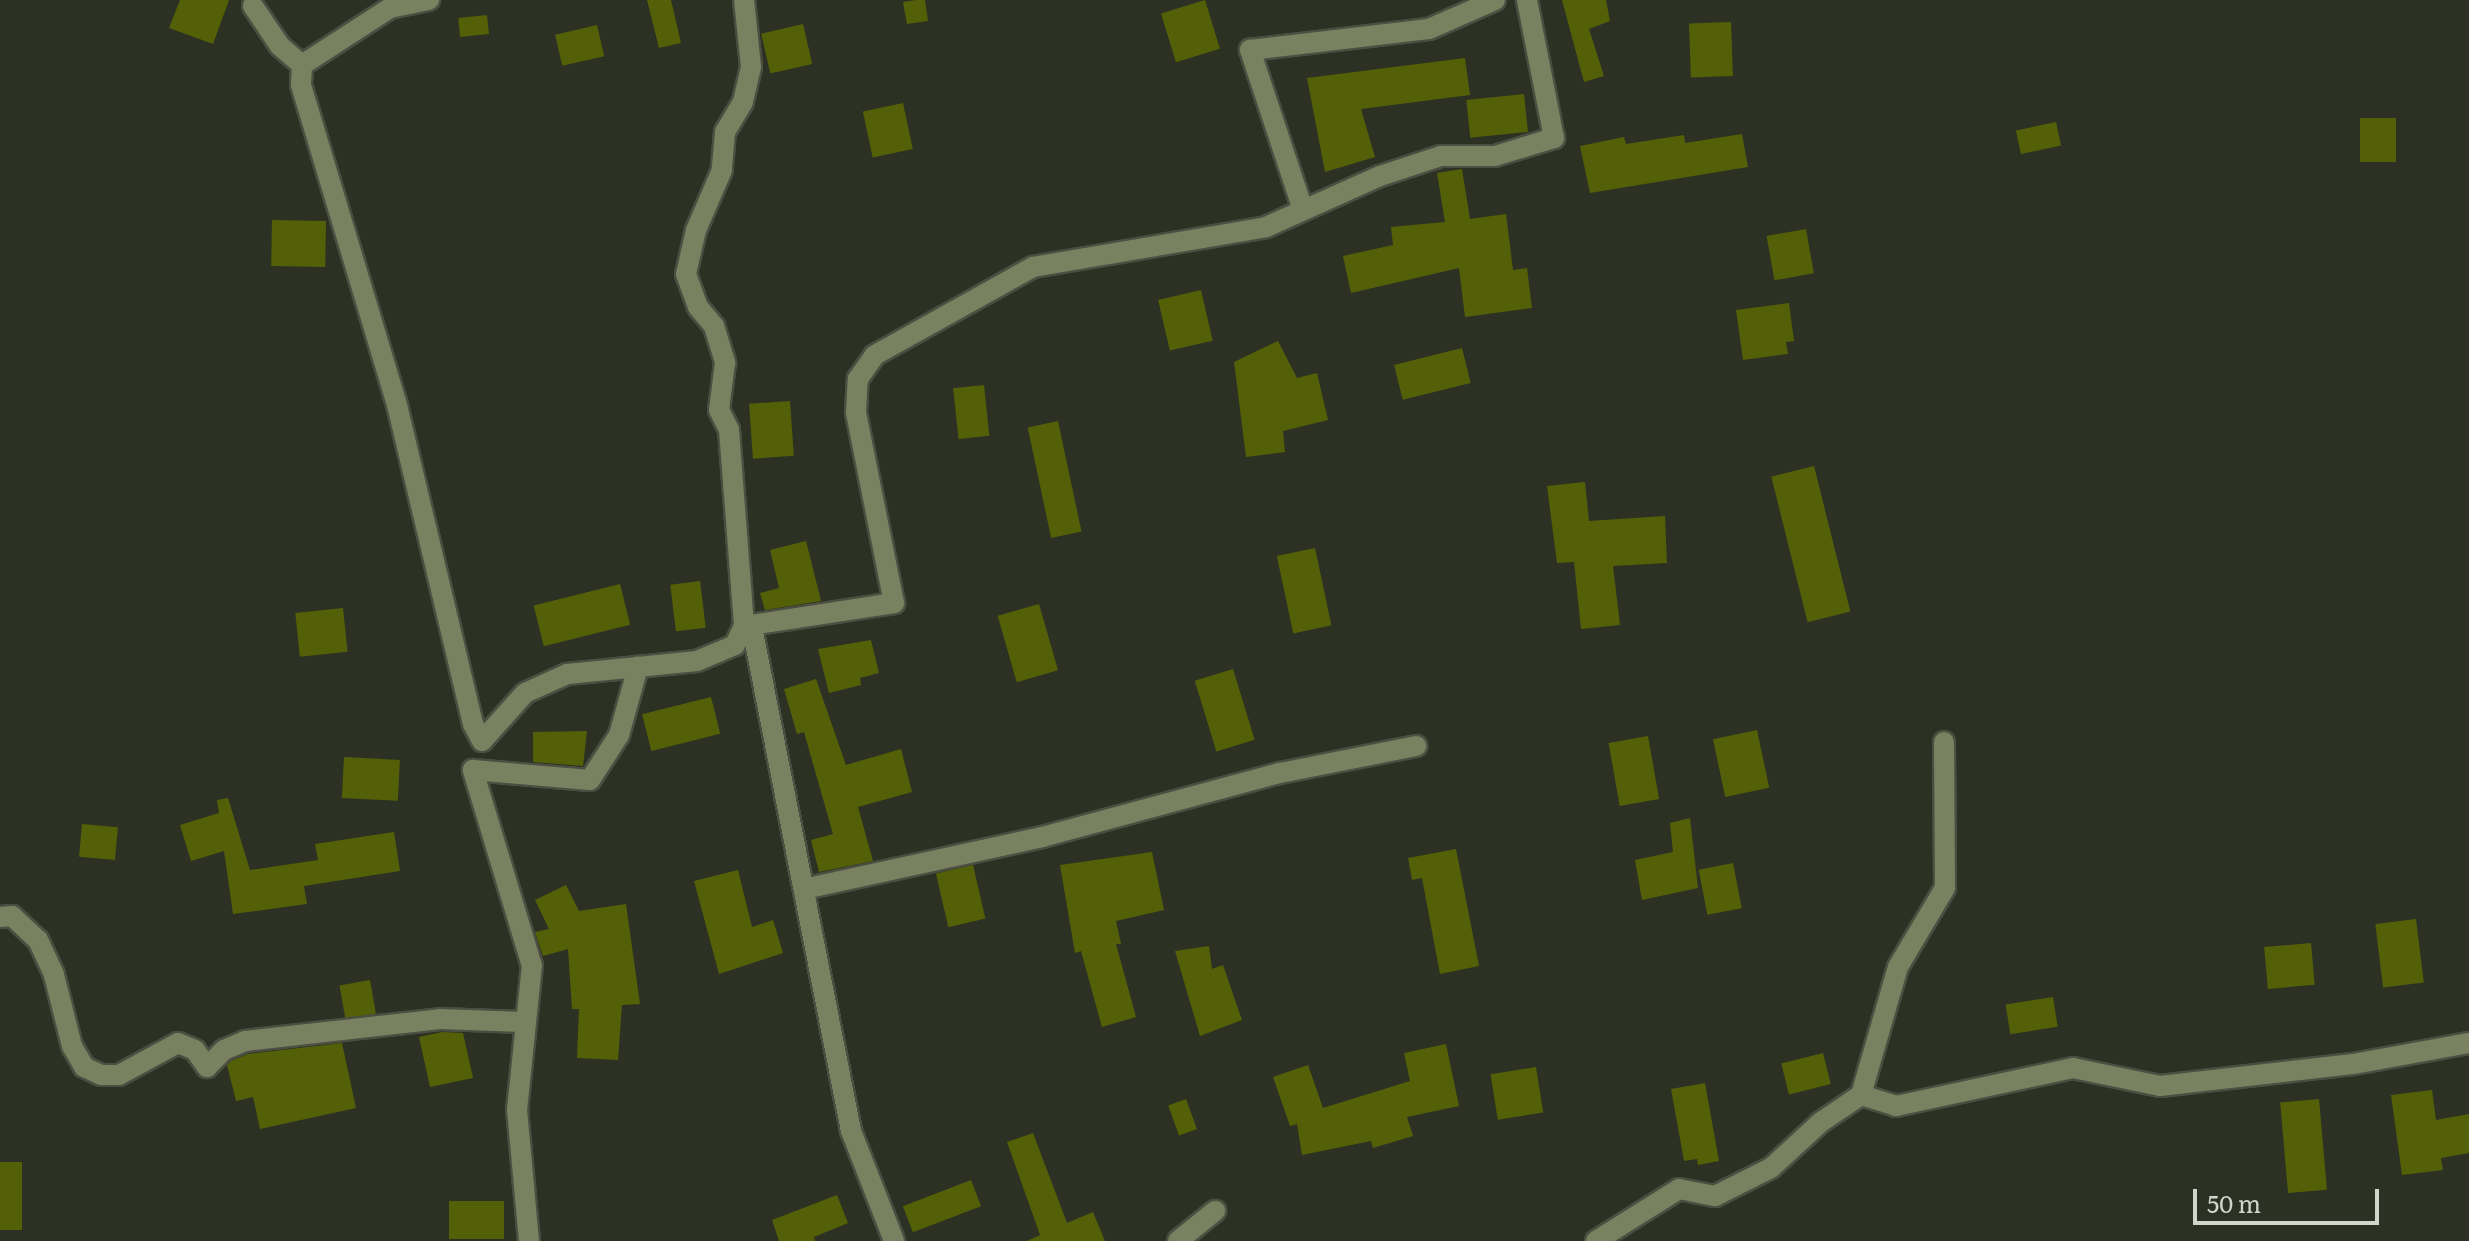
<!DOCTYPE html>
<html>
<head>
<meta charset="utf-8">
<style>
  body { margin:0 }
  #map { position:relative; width:2469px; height:1241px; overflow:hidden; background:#2d3123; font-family:Literata,serif }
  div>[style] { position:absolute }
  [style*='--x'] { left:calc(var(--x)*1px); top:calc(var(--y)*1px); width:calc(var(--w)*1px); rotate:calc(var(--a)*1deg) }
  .building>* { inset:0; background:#536007; transform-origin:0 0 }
  .roads { filter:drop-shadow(2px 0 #4b4f41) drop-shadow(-2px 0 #4b4f41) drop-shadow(0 2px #4b4f41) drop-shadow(0 -2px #4b4f41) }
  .minor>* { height:20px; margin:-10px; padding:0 10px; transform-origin:10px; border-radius:10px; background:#798161 }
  span { translate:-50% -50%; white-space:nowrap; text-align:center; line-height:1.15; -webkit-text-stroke:7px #2d3123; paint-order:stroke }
  .scale { position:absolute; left:2193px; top:1189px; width:186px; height:36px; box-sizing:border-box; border:4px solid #d2d5cc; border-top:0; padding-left:10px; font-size:24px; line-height:28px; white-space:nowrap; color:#d2d5cc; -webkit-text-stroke:6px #2d3123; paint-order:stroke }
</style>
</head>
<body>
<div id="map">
  <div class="building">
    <div style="clip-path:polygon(180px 0,229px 0,213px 44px,169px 28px)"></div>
    <div style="clip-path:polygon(647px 0,671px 0,681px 43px,659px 48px)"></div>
    <div style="clip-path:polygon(916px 0,925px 0,928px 21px,907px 24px,903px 2px)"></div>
    <div style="left:1205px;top:0;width:51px;height:46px;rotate:73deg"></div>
    <div style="clip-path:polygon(1562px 0,1606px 0,1610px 21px,1589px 29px,1604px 76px,1584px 82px)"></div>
    <div style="left:487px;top:15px;width:19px;height:29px;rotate:84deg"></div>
    <div style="left:1731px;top:22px;width:54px;height:42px;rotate:88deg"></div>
    <div style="left:803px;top:24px;width:41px;height:43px;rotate:77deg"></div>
    <div style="left:597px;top:25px;width:32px;height:43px;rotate:77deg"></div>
    <div style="clip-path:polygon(1465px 58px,1470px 95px,1361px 109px,1375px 157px,1325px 172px,1307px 78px)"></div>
    <div style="left:1524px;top:94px;width:38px;height:58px;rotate:84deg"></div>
    <div style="left:903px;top:103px;width:47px;height:41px;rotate:78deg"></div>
    <div style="left:2360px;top:118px;width:36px;height:44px"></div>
    <div style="left:2056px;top:122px;width:24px;height:41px;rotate:78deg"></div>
    <div style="clip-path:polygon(1742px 134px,1748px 167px,1590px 193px,1580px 146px,1624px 137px,1626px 144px,1684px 135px,1685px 143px)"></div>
    <div style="clip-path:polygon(1462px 169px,1470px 219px,1506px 214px,1513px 270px,1527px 268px,1532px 308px,1465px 317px,1459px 268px,1351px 293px,1343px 256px,1393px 245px,1391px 227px,1445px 222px,1437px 173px)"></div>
    <div style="left:272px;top:220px;width:54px;height:46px;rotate:1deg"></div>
    <div style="left:1806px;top:229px;width:45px;height:40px;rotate:80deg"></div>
    <div style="left:1201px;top:290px;width:52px;height:44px;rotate:77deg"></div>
    <div style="clip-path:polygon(1789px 303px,1794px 341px,1786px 342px,1788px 354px,1743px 360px,1736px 310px)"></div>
    <div style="clip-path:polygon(1278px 341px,1297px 378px,1317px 373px,1328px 420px,1283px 431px,1285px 452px,1246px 457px,1234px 362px)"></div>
    <div style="left:1462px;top:348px;width:36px;height:70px;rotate:76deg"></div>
    <div style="left:984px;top:385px;width:51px;height:31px;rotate:84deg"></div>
    <div style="left:790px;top:401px;width:55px;height:41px;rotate:86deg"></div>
    <div style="left:1058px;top:421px;width:113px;height:31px;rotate:78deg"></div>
    <div style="left:1814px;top:466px;width:150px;height:44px;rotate:76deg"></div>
    <div style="clip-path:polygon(1585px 482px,1589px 521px,1665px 516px,1667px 563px,1613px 566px,1620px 625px,1581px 629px,1574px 562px,1557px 563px,1547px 486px)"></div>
    <div style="clip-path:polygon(806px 541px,821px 601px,765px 610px,760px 593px,779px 588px,770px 550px)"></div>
    <div style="left:1315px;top:548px;width:79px;height:39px;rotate:78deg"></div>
    <div style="left:700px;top:581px;width:47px;height:30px;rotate:83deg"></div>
    <div style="left:620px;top:584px;width:42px;height:89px;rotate:76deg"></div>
    <div style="left:1039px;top:604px;width:69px;height:43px;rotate:74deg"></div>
    <div style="left:343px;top:608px;width:44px;height:48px;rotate:84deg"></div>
    <div style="clip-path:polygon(871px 640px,879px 673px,860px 678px,861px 685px,829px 693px,818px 649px)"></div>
    <div style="left:1233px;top:669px;width:74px;height:40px;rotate:73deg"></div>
    <div style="clip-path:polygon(816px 679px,846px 765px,901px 749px,912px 792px,858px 807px,873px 861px,819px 872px,811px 840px,833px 834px,804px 732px,797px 734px,784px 689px)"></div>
    <div style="left:711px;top:697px;width:38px;height:71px;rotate:76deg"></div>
    <div style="left:1757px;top:730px;width:59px;height:45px;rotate:78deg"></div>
    <div style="clip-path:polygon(587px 731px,583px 766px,533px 762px,533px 732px)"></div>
    <div style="left:1648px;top:736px;width:64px;height:40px;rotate:80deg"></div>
    <div style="left:344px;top:757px;width:56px;height:41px;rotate:3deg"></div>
    <div style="clip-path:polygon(228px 798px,250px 870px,318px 860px,315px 844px,394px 832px,400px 871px,304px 886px,307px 904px,233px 914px,224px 851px,191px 861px,180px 825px,219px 813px,217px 800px)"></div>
    <div style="clip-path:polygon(1690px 818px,1698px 888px,1642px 900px,1635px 860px,1673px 852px,1670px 823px)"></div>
    <div style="left:82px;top:824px;width:36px;height:33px;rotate:5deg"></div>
    <div style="clip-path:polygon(1456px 849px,1479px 966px,1440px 974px,1422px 878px,1412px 880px,1408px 858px)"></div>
    <div style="clip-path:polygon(1152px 852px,1164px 910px,1116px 921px,1121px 944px,1116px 944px,1136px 1017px,1102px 1027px,1081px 951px,1075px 953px,1060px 865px)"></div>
    <div style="left:1733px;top:863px;width:46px;height:35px;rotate:79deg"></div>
    <div style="left:973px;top:865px;width:55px;height:38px;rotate:77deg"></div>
    <div style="clip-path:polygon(738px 870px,752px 927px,773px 920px,783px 953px,719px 974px,694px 881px)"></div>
    <div style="clip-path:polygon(566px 885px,579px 911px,626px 904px,640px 1004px,622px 1005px,618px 1060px,577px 1058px,579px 1009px,572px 1009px,568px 949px,543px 956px,535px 932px,549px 929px,535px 900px)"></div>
    <div style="left:2416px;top:919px;width:64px;height:41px;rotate:83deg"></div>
    <div style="left:2311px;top:943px;width:42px;height:47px;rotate:85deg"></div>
    <div style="clip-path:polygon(1209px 946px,1212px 969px,1223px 965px,1242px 1020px,1200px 1036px,1175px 951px)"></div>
    <div style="left:370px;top:980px;width:34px;height:31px;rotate:80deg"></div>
    <div style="left:2053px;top:997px;width:30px;height:48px;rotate:81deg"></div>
    <div style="clip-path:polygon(442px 1032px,463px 1033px,473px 1078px,430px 1087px,419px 1037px)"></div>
    <div style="clip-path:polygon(342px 1043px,356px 1108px,260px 1129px,253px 1097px,236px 1101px,227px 1065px,231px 1061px,248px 1054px)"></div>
    <div style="clip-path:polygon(1446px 1044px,1459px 1106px,1407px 1117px,1413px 1136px,1373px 1148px,1371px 1141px,1302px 1155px,1297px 1124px,1290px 1126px,1273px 1077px,1308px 1065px,1323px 1108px,1410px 1081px,1404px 1053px)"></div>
    <div style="left:1823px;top:1053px;width:32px;height:43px;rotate:76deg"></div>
    <div style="left:1536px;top:1067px;width:46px;height:46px;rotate:81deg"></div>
    <div style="clip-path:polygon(1705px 1083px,1719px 1161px,1698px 1165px,1697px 1159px,1684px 1161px,1671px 1089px)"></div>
    <div style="clip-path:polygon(2432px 1090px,2436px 1120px,2469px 1114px,2469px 1153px,2441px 1158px,2443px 1170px,2402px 1175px,2391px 1095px)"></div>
    <div style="left:1186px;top:1099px;width:32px;height:19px;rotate:70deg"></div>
    <div style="left:2319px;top:1099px;width:91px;height:39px;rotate:85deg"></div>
    <div style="clip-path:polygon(1033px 1133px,1067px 1223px,1093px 1212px,1105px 1241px,1027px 1241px,1040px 1235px,1007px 1142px)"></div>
    <div style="left:0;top:1162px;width:22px;height:68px"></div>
    <div style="left:971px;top:1180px;width:28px;height:73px;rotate:69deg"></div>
    <div style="clip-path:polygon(837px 1195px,848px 1223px,814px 1237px,815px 1241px,779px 1241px,772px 1220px)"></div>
    <div style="left:504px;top:1201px;width:38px;height:55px;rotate:90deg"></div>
  </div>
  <div class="roads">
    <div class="minor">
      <div style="--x:744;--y:0;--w:67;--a:84"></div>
      <div style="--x:751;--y:67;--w:36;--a:103"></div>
      <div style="--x:743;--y:102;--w:35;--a:121"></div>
      <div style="--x:725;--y:132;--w:38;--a:95"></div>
      <div style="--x:722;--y:170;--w:65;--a:113.4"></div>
      <div style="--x:696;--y:230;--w:45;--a:102.8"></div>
      <div style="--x:686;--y:274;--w:35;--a:70"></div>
      <div style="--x:698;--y:307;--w:25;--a:50"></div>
      <div style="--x:714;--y:326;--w:39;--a:73"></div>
      <div style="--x:725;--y:363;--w:47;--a:97.3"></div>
      <div style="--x:719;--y:410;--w:22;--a:63"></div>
      <div style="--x:729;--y:430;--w:197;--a:85.6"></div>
      <div style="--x:744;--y:626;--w:152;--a:-8.7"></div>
      <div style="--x:894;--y:603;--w:195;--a:-101.3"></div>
      <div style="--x:856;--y:412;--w:33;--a:-87"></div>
      <div style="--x:858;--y:379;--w:29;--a:-55"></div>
      <div style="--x:875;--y:355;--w:181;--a:-29.1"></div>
      <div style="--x:1033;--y:267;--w:236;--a:-9.7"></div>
      <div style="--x:1266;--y:227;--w:125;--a:-24.1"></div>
      <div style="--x:1380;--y:176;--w:64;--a:-18.2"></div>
      <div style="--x:1441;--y:156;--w:54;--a:0"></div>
      <div style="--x:1495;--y:156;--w:62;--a:-17"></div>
      <div style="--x:1554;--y:138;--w:141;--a:-101.1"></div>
      <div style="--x:253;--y:6;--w:48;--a:56"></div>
      <div style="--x:280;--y:46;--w:29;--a:41"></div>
      <div style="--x:302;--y:65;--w:20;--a:93"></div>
      <div style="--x:301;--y:85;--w:334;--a:73.3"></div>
      <div style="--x:397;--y:405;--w:328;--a:76.6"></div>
      <div style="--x:473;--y:724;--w:19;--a:62"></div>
      <div style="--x:482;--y:741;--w:64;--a:-48.1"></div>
      <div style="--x:525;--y:693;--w:46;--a:-24.3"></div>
      <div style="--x:567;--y:674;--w:71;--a:-5.6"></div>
      <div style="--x:302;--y:65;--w:105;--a:-32.9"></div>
      <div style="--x:390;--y:8;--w:40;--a:-12"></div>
      <div style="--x:1303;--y:210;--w:169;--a:-108.3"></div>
      <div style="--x:1250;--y:50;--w:180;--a:-6.7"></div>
      <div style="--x:1429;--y:29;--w:72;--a:-23.7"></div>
      <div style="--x:804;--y:889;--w:244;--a:-12.3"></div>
      <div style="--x:1042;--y:837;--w:246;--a:-15.1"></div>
      <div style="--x:1280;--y:773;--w:139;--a:-11.2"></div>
      <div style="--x:0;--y:917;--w:12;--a:-5"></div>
      <div style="--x:12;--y:916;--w:35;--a:43"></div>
      <div style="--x:38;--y:940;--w:38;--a:65"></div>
      <div style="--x:54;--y:975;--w:73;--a:75.8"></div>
      <div style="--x:72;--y:1046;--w:24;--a:60"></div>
      <div style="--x:84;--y:1067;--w:19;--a:25"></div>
      <div style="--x:101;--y:1075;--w:18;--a:0"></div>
      <div style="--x:119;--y:1075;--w:67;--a:-28.5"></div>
      <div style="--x:178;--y:1043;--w:18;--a:22"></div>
      <div style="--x:195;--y:1050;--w:21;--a:55"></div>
      <div style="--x:207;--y:1067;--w:24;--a:-45"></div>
      <div style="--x:224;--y:1050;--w:23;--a:-23"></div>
      <div style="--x:245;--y:1041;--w:196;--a:-6.4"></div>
      <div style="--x:440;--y:1019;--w:83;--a:2.1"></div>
      <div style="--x:1861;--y:1095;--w:37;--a:17"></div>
      <div style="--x:1896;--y:1106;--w:181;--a:-12.1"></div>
      <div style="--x:2073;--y:1068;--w:89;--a:11.7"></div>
      <div style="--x:2160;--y:1086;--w:194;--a:-6.5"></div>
      <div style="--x:2353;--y:1064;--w:118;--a:-10.3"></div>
      <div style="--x:529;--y:1241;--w:132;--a:-95.2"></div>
      <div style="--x:517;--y:1110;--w:145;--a:-84.1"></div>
      <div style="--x:532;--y:966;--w:205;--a:-106.8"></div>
      <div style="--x:473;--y:770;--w:117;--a:4.9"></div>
      <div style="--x:590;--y:780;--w:54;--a:-57.2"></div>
      <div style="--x:619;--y:735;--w:71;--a:-74.4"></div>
      <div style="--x:638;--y:667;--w:59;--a:-5.8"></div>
      <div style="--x:697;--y:661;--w:41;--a:-22.8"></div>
      <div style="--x:735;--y:645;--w:21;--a:-65"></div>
      <div style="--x:744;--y:626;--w:15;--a:48"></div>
      <div style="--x:754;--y:637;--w:503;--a:78.89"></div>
      <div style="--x:851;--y:1131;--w:118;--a:68.6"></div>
      <div style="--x:1178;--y:1241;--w:48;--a:-39"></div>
      <div style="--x:1596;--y:1241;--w:98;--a:-32.1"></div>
      <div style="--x:1679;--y:1189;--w:37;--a:11"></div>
      <div style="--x:1715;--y:1196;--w:63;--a:-26.6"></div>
      <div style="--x:1771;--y:1168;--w:68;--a:-42.6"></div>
      <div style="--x:1821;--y:1122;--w:48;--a:-34"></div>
      <div style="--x:1861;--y:1095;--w:133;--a:-73.9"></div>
      <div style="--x:1898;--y:967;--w:92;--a:-59.3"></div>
      <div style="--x:1945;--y:888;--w:146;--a:-90.4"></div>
    </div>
  </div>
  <div class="scale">50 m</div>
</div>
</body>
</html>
